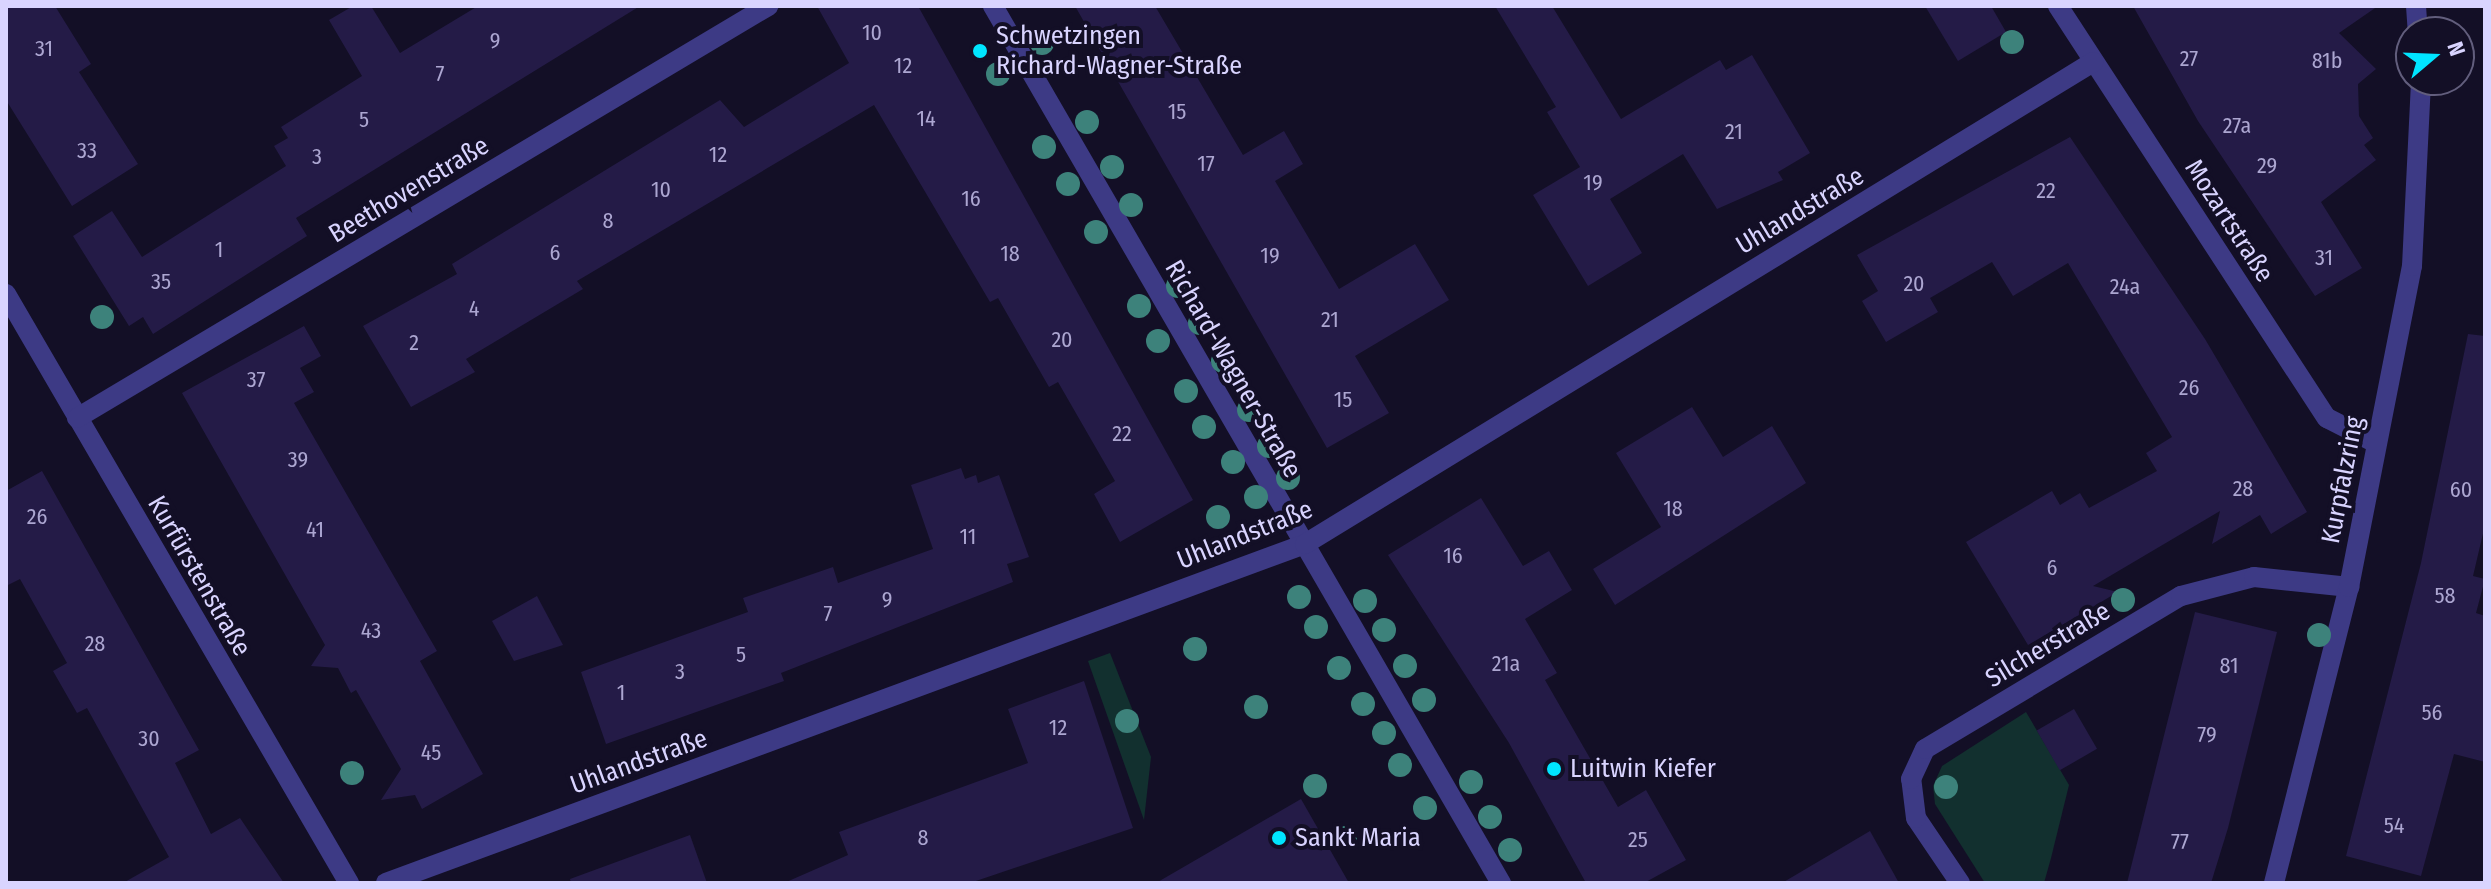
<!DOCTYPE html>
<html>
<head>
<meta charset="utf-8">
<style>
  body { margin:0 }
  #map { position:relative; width:2491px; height:889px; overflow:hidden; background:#130f26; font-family:"Fira Sans Condensed",sans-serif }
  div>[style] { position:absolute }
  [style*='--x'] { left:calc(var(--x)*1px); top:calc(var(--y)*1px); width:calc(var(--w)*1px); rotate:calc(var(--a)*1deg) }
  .green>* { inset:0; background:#12302f }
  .building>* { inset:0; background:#241b47; transform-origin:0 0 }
  .minor>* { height:20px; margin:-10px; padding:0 10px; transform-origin:10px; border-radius:10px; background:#3d3a85 }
  .trees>* { width:24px; height:24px; margin:-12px; border-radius:50%; background:#3d827b }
  .dots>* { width:22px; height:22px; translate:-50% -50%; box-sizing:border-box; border:4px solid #130f26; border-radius:50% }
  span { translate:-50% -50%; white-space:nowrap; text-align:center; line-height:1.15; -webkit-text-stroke:8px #130f26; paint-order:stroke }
  .number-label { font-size:22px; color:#aca6d1 }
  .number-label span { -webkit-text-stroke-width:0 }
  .poi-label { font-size:26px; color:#d9d4ff }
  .left { translate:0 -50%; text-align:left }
  .street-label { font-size:26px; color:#d9d4ff }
  .frame { position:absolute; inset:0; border:8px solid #d9d4ff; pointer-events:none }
  .north { position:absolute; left:2395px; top:16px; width:80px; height:80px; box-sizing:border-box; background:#130f26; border:2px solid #625e7d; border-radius:50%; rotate:71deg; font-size:22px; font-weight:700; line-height:32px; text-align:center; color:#d9d4ff }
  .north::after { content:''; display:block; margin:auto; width:28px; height:36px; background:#00e5ff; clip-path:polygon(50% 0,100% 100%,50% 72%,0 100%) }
</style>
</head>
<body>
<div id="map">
  <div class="green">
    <div style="clip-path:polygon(1110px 653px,1151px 757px,1144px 820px,1088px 661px)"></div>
    <div style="clip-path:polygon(2026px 712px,2069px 785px,2051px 858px,2044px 883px,1985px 883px,1935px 804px,1933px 786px,1942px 766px)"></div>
  </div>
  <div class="building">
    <div style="clip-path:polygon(6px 6px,55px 6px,91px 64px,79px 72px,138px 164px,72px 206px,6px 100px)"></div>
    <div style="clip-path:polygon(353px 6px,371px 6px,400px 53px,478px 6px,640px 6px,296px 218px,307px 236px,153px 334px,143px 317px,129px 326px,73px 236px,112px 211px,142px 257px,286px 166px,274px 146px,288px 138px,281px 127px,362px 76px,329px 20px)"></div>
    <div style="clip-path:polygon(817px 6px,918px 6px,1193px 500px,1120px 542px,1094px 494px,1115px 481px,1058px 382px,1049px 387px,998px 298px,990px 302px,874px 105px,577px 281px,583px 289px,466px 359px,475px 372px,411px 407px,363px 326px,457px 274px,452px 264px,720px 100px,744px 127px,849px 63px)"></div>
    <div style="clip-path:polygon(1075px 6px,1155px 6px,1243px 155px,1284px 131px,1303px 164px,1275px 181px,1339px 289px,1415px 244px,1449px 300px,1355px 356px,1389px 413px,1327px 448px)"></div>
    <div style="clip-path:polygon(1495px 6px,1552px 6px,1621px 119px,1720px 60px,1726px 70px,1752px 55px,1810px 153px,1778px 172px,1783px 180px,1717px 209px,1683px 154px,1610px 199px,1642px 253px,1588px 286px,1533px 195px,1580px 167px,1547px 112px,1556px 107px)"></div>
    <div style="clip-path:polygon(1925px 6px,1991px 6px,2006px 32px,1958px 61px)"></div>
    <div style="clip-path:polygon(2133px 6px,2378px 6px,2339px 33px,2376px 69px,2358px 84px,2359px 116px,2373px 138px,2364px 145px,2376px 160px,2321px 202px,2362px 268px,2315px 296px,2198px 121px)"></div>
    <div style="clip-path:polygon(2070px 137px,2205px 339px,2307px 512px,2271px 534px,2260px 515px,2212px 544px,2220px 511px,2093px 586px,2118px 592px,2028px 645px,1966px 542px,2052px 491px,2060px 505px,2080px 493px,2089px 508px,2157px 471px,2146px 453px,2172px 437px,2068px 263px,2013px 296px,1992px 262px,1930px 298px,1938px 312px,1886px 342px,1862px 301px,1878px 291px,1857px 255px)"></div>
    <div style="clip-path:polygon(304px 326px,321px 356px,300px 368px,314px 392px,294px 403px,437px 651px,420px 661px,483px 774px,422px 809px,415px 795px,381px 800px,401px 769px,356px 690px,351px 693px,338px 668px,311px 666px,325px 645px,182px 393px)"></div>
    <div style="clip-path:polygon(2468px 334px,2485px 336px,2485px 525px,2473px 576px,2485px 579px,2476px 613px,2485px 616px,2485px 762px,2454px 754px,2421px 876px,2346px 856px,2421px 563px)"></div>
    <div style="clip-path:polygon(1692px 407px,1723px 457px,1772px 426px,1806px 483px,1615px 605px,1593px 569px,1661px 527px,1616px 453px)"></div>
    <div style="clip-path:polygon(961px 468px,965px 479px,976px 475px,978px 483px,999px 475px,1029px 557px,1007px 564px,1013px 582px,781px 673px,784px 681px,606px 744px,581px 672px,748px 612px,743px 598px,833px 567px,838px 583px,933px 549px,911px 485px)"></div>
    <div style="clip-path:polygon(42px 471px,199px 750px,175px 763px,211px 834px,240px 818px,284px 883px,123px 883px,169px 857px,87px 708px,77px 713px,53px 671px,67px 663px,20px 579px,6px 586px,6px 491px)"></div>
    <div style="clip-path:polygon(1481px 498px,1523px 566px,1549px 551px,1572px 590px,1525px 619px,1557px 673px,1545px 680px,1618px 807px,1646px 790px,1686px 860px,1644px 883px,1586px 883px,1509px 743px,1388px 555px)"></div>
    <div style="clip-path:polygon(537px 596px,563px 645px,514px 661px,492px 621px)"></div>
    <div style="clip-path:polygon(2195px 612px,2277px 632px,2228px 828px,2211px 883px,2127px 883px)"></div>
    <div style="clip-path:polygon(1084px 681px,1133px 828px,970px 883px,784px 883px,848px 855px,839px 832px,1028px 763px,1008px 709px)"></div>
    <div style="left:2074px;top:709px;width:46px;height:43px;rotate:60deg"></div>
    <div style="clip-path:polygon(1301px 799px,1349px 883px,1156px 883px,1244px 832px)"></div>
    <div style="clip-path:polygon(1870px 831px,1899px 883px,1782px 883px)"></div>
    <div style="clip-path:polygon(690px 835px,707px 883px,571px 883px,570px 879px)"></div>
  </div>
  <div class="minor">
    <div style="--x:993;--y:6;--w:1014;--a:59.92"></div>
    <div style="--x:2058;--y:6;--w:492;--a:56.9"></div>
    <div style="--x:2327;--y:418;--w:55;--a:27"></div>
    <div style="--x:2416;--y:6;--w:26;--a:86"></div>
    <div style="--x:6;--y:294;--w:682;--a:59.79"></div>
    <div style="--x:77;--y:418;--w:805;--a:-30.8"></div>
    <div style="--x:386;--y:883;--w:980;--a:-20.25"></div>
    <div style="--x:1305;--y:544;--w:924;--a:-31.45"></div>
    <div style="--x:1960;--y:883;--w:78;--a:-124.1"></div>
    <div style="--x:1916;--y:818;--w:39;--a:-97"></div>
    <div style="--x:1911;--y:779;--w:33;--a:-65"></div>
    <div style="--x:1925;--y:749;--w:298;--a:-30.9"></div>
    <div style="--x:2181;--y:596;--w:75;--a:-14.6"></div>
    <div style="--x:2254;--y:577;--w:96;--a:6"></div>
    <div style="--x:2274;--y:883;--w:305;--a:-75.8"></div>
    <div style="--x:2349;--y:587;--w:327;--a:-78.9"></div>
    <div style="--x:2412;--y:266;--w:186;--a:-87.2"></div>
  </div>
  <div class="trees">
    <div style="left:2012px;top:42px"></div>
    <div style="left:1042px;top:43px"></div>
    <div style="left:998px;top:74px"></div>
    <div style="left:1087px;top:122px"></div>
    <div style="left:1044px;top:147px"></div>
    <div style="left:1112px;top:167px"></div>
    <div style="left:1068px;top:184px"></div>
    <div style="left:1131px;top:205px"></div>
    <div style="left:1096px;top:232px"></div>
    <div style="left:1178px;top:286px"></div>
    <div style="left:1139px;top:306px"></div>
    <div style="left:102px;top:317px"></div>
    <div style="left:1200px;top:323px"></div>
    <div style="left:1158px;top:341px"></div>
    <div style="left:1223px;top:361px"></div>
    <div style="left:1186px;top:391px"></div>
    <div style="left:1249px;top:410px"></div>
    <div style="left:1204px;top:427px"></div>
    <div style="left:1269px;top:446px"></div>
    <div style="left:1233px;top:462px"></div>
    <div style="left:1288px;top:478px"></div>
    <div style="left:1256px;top:497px"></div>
    <div style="left:1218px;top:517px"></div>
    <div style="left:1299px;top:597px"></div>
    <div style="left:2123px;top:600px"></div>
    <div style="left:1365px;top:601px"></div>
    <div style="left:1316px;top:627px"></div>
    <div style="left:1384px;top:630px"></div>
    <div style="left:2319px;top:635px"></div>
    <div style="left:1195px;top:649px"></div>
    <div style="left:1405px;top:666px"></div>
    <div style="left:1339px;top:668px"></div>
    <div style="left:1424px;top:700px"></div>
    <div style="left:1363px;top:704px"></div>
    <div style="left:1256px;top:707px"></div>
    <div style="left:1127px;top:721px"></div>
    <div style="left:1384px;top:733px"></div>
    <div style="left:1400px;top:765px"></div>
    <div style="left:352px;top:773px"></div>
    <div style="left:1471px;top:782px"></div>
    <div style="left:1315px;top:786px"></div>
    <div style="left:1946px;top:787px"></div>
    <div style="left:1425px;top:808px"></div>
    <div style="left:1490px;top:817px"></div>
    <div style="left:1345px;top:838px"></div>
    <div style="left:1510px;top:850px"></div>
  </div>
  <div class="dots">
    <div style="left:980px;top:51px;background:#00e5ff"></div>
    <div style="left:1554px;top:769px;background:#00e5ff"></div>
    <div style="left:1279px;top:838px;background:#00e5ff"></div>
  </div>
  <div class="number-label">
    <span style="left:872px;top:33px">10</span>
    <span style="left:495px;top:41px">9</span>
    <span style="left:44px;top:49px">31</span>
    <span style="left:2189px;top:59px">27</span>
    <span style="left:2327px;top:61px">81b</span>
    <span style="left:903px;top:66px">12</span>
    <span style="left:440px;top:74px">7</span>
    <span style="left:1177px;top:112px">15</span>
    <span style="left:926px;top:119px">14</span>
    <span style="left:364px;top:120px">5</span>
    <span style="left:2237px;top:126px">27a</span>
    <span style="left:1734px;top:132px">21</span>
    <span style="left:87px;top:151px">33</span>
    <span style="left:718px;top:155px">12</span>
    <span style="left:317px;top:157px">3</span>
    <span style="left:1206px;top:164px">17</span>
    <span style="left:2267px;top:166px">29</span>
    <span style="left:1593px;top:183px">19</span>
    <span style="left:661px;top:190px">10</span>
    <span style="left:2046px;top:191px">22</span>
    <span style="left:971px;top:199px">16</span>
    <span style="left:608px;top:221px">8</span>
    <span style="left:219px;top:250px">1</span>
    <span style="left:555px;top:253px">6</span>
    <span style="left:1010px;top:254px">18</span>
    <span style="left:1270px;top:256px">19</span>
    <span style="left:2324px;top:258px">31</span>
    <span style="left:161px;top:282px">35</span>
    <span style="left:1914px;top:284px">20</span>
    <span style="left:2125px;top:287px">24a</span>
    <span style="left:474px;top:309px">4</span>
    <span style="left:1330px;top:320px">21</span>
    <span style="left:1062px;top:340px">20</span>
    <span style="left:414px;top:343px">2</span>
    <span style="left:256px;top:380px">37</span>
    <span style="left:2189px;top:388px">26</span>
    <span style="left:1343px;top:400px">15</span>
    <span style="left:1122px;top:434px">22</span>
    <span style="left:298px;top:460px">39</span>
    <span style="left:2243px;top:489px">28</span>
    <span style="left:2461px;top:490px">60</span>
    <span style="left:1673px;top:509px">18</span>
    <span style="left:37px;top:517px">26</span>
    <span style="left:315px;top:530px">41</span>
    <span style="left:968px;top:537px">11</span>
    <span style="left:1453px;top:556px">16</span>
    <span style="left:2052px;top:568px">6</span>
    <span style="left:2445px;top:596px">58</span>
    <span style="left:887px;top:600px">9</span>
    <span style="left:828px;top:614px">7</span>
    <span style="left:371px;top:631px">43</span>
    <span style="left:95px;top:644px">28</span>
    <span style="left:741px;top:655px">5</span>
    <span style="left:1506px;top:664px">21a</span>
    <span style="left:2229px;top:666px">81</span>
    <span style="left:680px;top:672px">3</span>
    <span style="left:621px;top:693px">1</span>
    <span style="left:2432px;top:713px">56</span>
    <span style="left:1058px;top:728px">12</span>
    <span style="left:2207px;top:735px">79</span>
    <span style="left:149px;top:739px">30</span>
    <span style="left:431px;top:753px">45</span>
    <span style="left:2394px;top:826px">54</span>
    <span style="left:923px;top:838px">8</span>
    <span style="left:1638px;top:840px">25</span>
    <span style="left:2180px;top:842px">77</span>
  </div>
  <div class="poi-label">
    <span class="left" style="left:996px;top:51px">Schwetzingen<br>Richard-Wagner-Straße</span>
    <span class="left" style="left:1570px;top:769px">Luitwin Kiefer</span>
    <span class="left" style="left:1295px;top:838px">Sankt Maria</span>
  </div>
  <div class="street-label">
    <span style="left:409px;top:190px;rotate:-31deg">Beethovenstraße</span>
    <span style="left:1800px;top:211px;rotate:-31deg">Uhlandstraße</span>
    <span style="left:2229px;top:221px;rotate:57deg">Mozartstraße</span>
    <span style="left:1233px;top:369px;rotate:60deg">Richard-Wagner-Straße</span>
    <span style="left:2343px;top:480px;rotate:-79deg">Kurpfalzring</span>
    <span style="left:1245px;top:535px;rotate:-22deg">Uhlandstraße</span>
    <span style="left:199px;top:576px;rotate:60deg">Kurfürstenstraße</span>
    <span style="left:2048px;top:645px;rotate:-31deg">Silcherstraße</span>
    <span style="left:639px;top:762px;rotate:-20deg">Uhlandstraße</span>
  </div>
  <div class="frame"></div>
  <div class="north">N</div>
</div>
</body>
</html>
